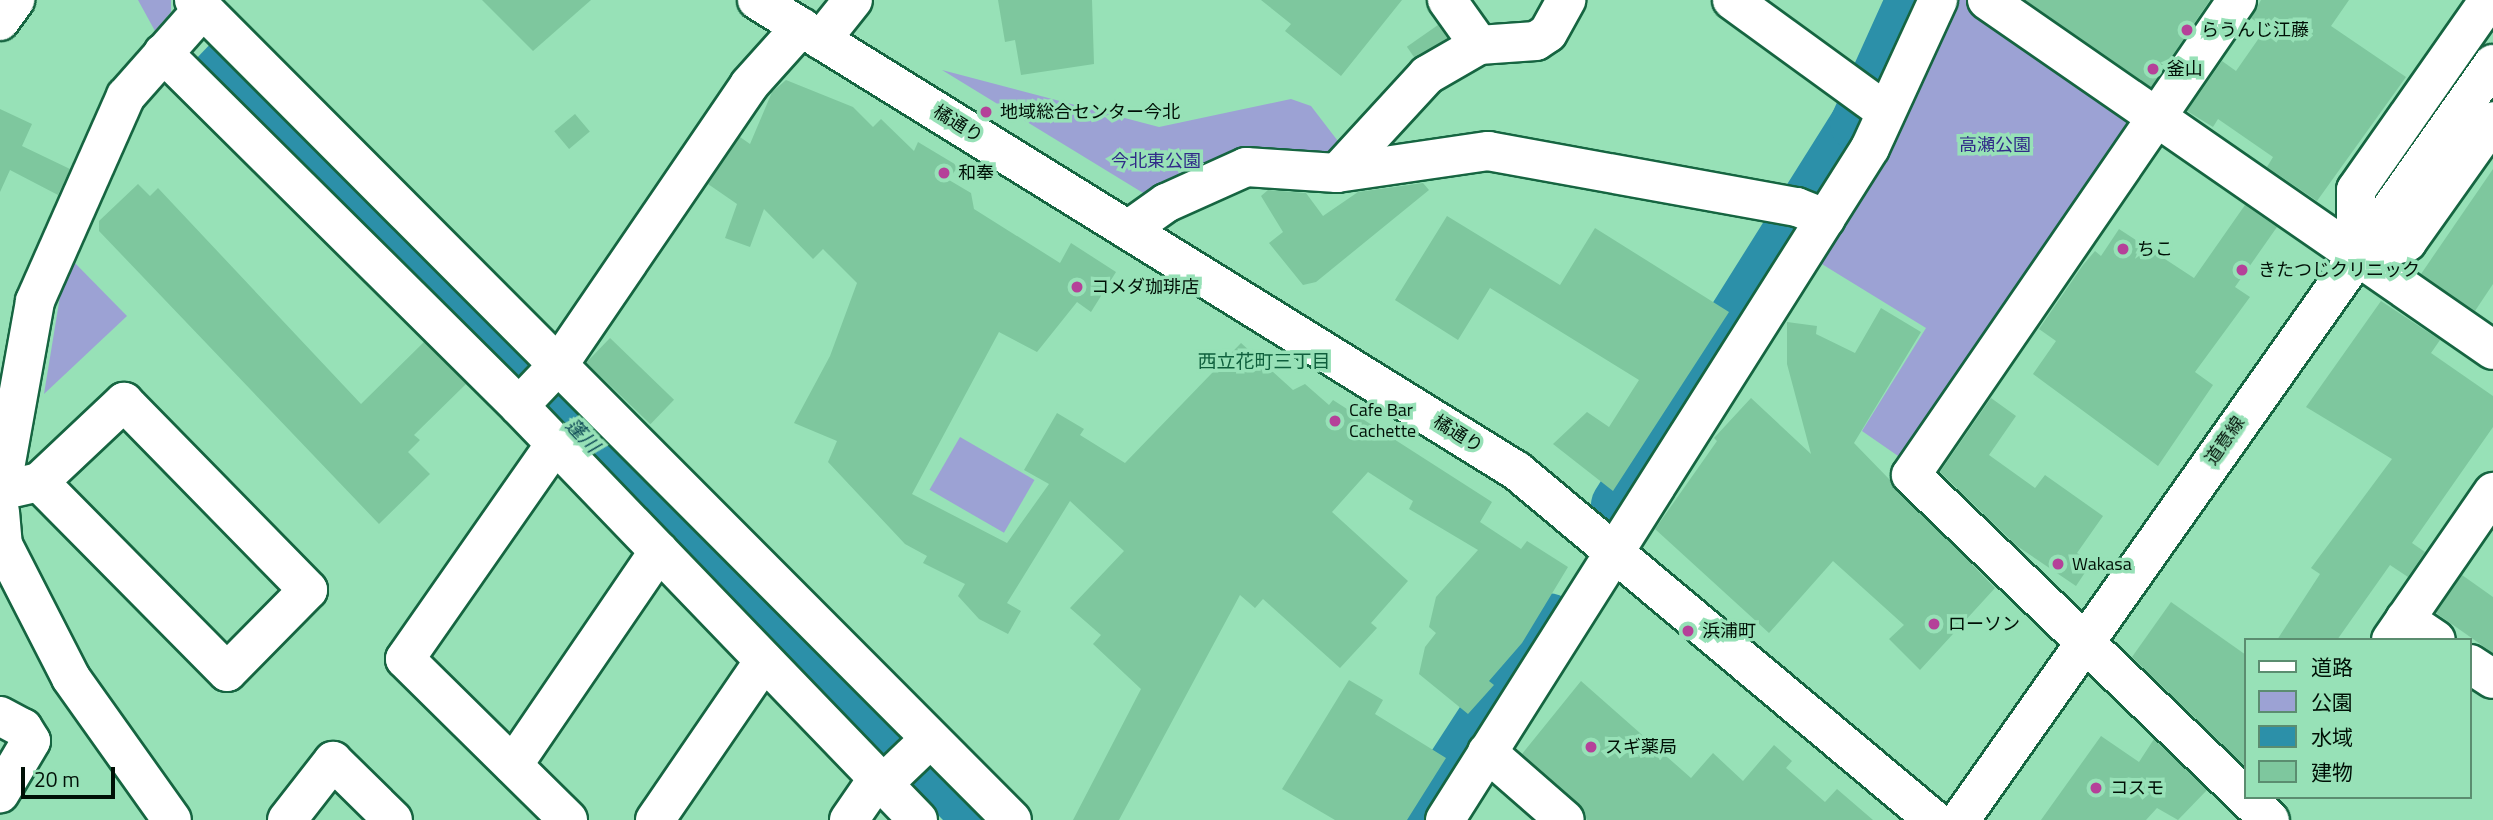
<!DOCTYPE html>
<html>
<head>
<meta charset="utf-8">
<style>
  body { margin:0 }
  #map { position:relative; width:2493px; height:820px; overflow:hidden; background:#97e1b7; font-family:"Titillium Web","Noto Sans JP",sans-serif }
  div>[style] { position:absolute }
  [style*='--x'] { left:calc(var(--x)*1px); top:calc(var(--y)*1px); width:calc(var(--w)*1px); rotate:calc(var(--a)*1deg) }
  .green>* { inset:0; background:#9ca2d4; transform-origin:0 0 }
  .water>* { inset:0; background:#2c90a9 }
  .river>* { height:56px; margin:-28px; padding:0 28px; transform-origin:28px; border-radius:28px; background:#2c90a9 }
  .building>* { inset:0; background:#7ec79e; transform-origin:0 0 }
  .roads { filter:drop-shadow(2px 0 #166541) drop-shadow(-2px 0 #166541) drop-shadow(0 2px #166541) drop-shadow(0 -2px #166541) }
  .street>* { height:38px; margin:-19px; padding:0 19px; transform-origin:19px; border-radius:19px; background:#fff }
  .secondary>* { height:38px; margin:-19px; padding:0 19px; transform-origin:19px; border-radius:19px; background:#fff }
  .dots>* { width:19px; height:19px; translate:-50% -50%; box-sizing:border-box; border:4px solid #97e1b7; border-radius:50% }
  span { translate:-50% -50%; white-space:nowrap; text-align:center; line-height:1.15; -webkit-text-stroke:7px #97e1b7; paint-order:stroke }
  .poi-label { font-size:18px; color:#001006 }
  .left { translate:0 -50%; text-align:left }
  .street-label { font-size:18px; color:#001006 }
  .park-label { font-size:18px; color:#302a88 }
  .neighbourhood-label { font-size:19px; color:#0e5f3c }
  .water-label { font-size:19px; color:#084351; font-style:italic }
  .legend { position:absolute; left:2244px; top:638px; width:228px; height:161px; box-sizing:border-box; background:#97e1b7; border:2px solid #5b8d70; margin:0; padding:9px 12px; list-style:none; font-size:21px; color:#001006 }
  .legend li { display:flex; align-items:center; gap:14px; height:35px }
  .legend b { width:35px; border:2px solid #5b8d70 }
  .scale { position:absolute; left:21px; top:767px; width:94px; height:32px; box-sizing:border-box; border:4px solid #001006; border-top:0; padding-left:9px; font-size:21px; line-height:24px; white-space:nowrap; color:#001006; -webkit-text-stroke:5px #97e1b7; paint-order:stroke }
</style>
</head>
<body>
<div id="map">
  <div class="green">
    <div style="clip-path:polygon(138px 0,171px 0,171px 12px,155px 31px)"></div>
    <div style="clip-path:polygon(1947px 0,1968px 0,2127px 113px,2131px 129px,1901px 458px,1862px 431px,1926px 328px,1812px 258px)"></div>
    <div style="clip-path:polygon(942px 70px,1159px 127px,1291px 99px,1311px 106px,1344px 149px,1153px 199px)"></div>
    <div style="clip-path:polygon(70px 258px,127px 316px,44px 394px,63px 278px)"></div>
    <div style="left:960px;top:437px;width:86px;height:61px;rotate:30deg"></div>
  </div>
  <div class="water">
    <div style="clip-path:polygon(216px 38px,994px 820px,943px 820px,194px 61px)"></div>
  </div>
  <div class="river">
    <div style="--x:1619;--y:505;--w:450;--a:-57.9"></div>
    <div style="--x:1858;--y:124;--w:136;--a:-65.7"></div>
    <div style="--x:1420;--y:820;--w:237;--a:-57"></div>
  </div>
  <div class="building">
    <div style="clip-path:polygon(482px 0,591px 0,533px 51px)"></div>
    <div style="clip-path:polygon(998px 0,1092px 0,1094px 64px,1021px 75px,1015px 40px,1005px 42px)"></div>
    <div style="clip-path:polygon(1261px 0,1402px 0,1341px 76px,1285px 31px,1291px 24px)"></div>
    <div style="clip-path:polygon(2025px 0,2210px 0,2151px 87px)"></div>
    <div style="clip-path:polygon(2261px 0,2349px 0,2331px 26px,2406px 77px,2317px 201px,2267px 167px,2273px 157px,2218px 119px,2213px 127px,2187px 111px,2222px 61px,2236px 71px,2266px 28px,2251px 18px)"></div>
    <div style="left:1438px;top:25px;width:16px;height:38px;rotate:55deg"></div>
    <div style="clip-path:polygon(786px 80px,853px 107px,873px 127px,881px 119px,914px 151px,918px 142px,958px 166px,949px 180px,971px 193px,974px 209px,1060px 263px,1071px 243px,1116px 272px,1091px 312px,1077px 302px,1037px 352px,999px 332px,912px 494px,1007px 543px,1049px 484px,1024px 470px,1057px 413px,1084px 429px,1080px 435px,1125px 463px,1241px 343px,1293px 390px,1305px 384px,1329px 405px,1333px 400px,1492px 502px,1480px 522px,1521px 549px,1527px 541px,1568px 567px,1522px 643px,1489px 681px,1494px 685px,1468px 714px,1419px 674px,1425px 647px,1436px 633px,1429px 627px,1436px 597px,1478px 550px,1409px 509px,1413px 501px,1368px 472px,1332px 512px,1408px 581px,1371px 623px,1377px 628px,1340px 668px,1263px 599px,1255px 608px,1240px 595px,1119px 820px,1073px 820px,1141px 689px,1093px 644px,1101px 635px,1070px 608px,1124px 551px,1070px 501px,1007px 603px,1021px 611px,1008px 634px,979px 619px,958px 596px,965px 584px,923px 563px,927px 556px,905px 544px,828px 462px,837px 441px,794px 423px,830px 356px,857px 283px,823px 249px,813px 259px,764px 209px,750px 247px,725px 238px,737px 204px,708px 184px,740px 137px,750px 144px,772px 92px)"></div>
    <div style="clip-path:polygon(0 109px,32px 124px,22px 146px,70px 169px,58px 195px,10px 170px,0 192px)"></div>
    <div style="left:575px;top:114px;width:23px;height:27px;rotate:50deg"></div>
    <div style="clip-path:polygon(2493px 169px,2493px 284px,2475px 311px,2421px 274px)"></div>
    <div style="clip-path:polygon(1423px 183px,1429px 190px,1316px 282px,1303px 285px,1269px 243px,1283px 232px,1261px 196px,1268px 190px,1306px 193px,1323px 216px,1358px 192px)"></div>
    <div style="clip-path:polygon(138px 184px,150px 196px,158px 188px,361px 404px,424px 342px,466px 384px,414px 435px,420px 440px,408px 452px,430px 474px,379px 524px,99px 231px,99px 221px)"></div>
    <div style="clip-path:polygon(2245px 205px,2277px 227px,2235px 287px,2250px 297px,2195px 372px,2213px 385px,2158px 466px,2033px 374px,2056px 341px,2039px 329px,2083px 265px,2095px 251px,2101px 256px,2119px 229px,2194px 278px)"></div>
    <div style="clip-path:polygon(1447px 216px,1560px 285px,1595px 228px,1729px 312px,1613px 491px,1553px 444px,1587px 412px,1609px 427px,1639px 380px,1490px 288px,1458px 340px,1395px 300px)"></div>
    <div style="clip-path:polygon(2381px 301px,2440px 340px,2431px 353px,2493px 396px,2493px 427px,2412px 543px,2425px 552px,2408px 577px,2390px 565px,2337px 640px,2277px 640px,2320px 574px,2311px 568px,2392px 459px,2306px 407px)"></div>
    <div style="clip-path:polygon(1881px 308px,1921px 332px,1854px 443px,1995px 588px,1920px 670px,1889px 639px,1904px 625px,1833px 561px,1769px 633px,1655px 529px,1717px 441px,1714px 438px,1751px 398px,1811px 454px,1787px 364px,1787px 322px,1817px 326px,1816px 334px,1855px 353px)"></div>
    <div style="left:610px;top:338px;width:89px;height:34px;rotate:44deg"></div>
    <div style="clip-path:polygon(1991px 398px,2016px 416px,1989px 455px,2035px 488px,2045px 475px,2103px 516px,2077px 553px,2092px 562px,2076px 586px,2017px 546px,1940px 472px)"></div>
    <div style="clip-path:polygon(2462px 575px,2493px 597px,2493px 653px,2436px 613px)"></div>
    <div style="clip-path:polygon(2171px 602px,2246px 655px,2246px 767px,2132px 657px)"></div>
    <div style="clip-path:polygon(1349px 680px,1383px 700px,1375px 714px,1446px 758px,1407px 820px,1335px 820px,1282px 789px)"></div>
    <div style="clip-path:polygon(1581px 681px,1691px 778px,1713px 753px,1743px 781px,1774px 745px,1792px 761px,1786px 768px,1825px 802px,1837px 789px,1873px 820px,1587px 820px,1579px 804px,1522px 754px)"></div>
    <div style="clip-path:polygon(2101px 736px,2139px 762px,2154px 739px,2207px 790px,2178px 820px,2157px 808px,2146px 820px,2041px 820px)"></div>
  </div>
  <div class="roads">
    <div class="street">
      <div style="--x:194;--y:0;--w:1158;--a:45.07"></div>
      <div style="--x:1447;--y:0;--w:55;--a:54.6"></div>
      <div style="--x:1732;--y:0;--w:190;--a:36"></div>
      <div style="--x:1987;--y:0;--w:615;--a:34.67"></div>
      <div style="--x:2237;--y:0;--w:576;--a:124.46"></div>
      <div style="--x:1911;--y:475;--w:498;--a:43.9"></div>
      <div style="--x:0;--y:21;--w:26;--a:-54"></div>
      <div style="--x:821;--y:40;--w:51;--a:-51.3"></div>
      <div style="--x:163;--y:53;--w:501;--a:44.76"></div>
      <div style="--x:519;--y:406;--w:575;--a:46.06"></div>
      <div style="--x:1337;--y:173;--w:133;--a:-47.4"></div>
      <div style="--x:1427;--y:75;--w:60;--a:-30"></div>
      <div style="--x:1479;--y:45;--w:57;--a:-4"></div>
      <div style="--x:1536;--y:41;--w:14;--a:-34"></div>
      <div style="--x:1548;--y:33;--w:38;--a:-61"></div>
      <div style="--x:1128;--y:230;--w:47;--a:-35.4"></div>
      <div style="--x:1166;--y:203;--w:88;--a:-24.2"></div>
      <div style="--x:1246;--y:167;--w:91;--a:3.8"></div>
      <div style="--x:1337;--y:173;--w:153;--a:-8.3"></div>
      <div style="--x:1488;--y:151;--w:314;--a:10.3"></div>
      <div style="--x:1797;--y:207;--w:31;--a:22"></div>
      <div style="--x:519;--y:406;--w:58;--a:-46.4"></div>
      <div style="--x:559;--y:364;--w:338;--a:-55.7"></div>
      <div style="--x:749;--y:85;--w:78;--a:-48.1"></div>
      <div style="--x:555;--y:444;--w:262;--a:124.9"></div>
      <div style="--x:405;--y:659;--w:229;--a:44.6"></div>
      <div style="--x:0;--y:491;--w:40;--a:-13"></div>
      <div style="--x:39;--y:482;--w:117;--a:-43.3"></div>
      <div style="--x:124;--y:402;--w:263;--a:45.6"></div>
      <div style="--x:308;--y:590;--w:115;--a:134.6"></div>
      <div style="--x:227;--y:672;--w:267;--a:-134.7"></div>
      <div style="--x:0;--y:496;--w:198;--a:-79.8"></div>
      <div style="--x:35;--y:301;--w:224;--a:-66.1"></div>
      <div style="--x:126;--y:96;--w:116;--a:-48.5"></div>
      <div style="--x:0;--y:512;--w:33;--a:85"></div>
      <div style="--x:3;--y:545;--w:149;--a:62.9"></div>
      <div style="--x:71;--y:678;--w:174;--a:54.6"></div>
      <div style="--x:2405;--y:619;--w:37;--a:34"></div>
      <div style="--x:2391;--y:640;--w:180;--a:-55.4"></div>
      <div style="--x:2470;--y:664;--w:27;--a:33"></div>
      <div style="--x:0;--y:716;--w:26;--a:28"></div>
      <div style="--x:23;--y:728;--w:15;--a:58"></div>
      <div style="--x:31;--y:741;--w:61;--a:120.8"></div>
      <div style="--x:1487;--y:752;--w:103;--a:41.1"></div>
      <div style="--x:513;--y:765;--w:259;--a:-55.7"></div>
      <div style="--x:883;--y:784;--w:65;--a:-43.8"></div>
      <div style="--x:287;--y:820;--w:75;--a:-52.1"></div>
      <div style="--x:333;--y:761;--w:84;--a:44.5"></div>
      <div style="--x:655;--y:820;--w:193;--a:-55.6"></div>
      <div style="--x:849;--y:820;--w:51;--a:-55.4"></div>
      <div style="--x:1445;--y:820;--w:795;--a:-57.69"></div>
      <div style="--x:1870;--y:148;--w:163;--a:-65.3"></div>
    </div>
    <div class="secondary">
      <div style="--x:757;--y:0;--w:894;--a:31.79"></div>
      <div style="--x:1517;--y:471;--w:544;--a:39.93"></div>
      <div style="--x:2356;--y:255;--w:65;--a:-90"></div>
      <div style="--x:2356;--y:190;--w:232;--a:-55"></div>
      <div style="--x:2356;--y:255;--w:53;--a:-14.3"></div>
      <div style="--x:2407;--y:242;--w:148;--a:-54.6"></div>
      <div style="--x:1960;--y:820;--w:925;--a:-54.82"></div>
    </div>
  </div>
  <div class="dots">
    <div style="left:2187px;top:30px;background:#b54199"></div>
    <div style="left:2153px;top:69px;background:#b54199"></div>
    <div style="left:986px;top:112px;background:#b54199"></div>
    <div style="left:944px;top:173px;background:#b54199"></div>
    <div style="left:2123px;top:249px;background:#b54199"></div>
    <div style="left:2242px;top:270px;background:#b54199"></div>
    <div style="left:1077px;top:287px;background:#b54199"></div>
    <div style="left:1335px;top:421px;background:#b54199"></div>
    <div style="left:2058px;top:564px;background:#b54199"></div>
    <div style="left:1934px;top:624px;background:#b54199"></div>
    <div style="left:1688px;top:631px;background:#b54199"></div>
    <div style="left:1591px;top:747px;background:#b54199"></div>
    <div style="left:2096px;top:788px;background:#b54199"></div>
  </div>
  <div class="poi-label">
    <span class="left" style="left:2201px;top:30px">らうんじ江藤</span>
    <span class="left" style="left:2167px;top:69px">釜山</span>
    <span class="left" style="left:1000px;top:112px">地域総合センター今北</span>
    <span class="left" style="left:958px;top:173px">和奉</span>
    <span class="left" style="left:2137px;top:249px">ちこ</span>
    <span class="left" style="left:2258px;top:270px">きたつじクリニック</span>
    <span class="left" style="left:1091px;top:287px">コメダ珈琲店</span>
    <span class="left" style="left:1349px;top:421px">Cafe Bar<br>Cachette</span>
    <span class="left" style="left:2072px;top:564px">Wakasa</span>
    <span class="left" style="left:1948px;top:624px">ローソン</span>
    <span class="left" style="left:1702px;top:631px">浜浦町</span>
    <span class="left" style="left:1605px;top:747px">スギ薬局</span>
    <span class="left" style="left:2110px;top:788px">コスモ</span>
  </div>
  <div class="street-label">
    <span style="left:958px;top:124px;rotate:32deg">橘通り</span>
    <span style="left:1458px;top:434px;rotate:32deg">橘通り</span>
    <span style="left:2225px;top:441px;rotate:-55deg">道意線</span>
  </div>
  <div class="park-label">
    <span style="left:1995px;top:145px">高瀬公園</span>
    <span style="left:1156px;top:161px">今北東公園</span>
  </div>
  <div class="neighbourhood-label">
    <span style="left:1264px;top:361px">西立花町三丁目</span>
  </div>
  <div class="water-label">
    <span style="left:583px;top:435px;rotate:46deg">蓬川</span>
  </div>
  <ul class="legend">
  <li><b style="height:9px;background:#fff"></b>道路</li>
  <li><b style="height:19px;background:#9ca2d4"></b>公園</li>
  <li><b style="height:19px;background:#2c90a9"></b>水域</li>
  <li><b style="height:19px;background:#7ec79e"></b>建物</li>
  </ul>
  <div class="scale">20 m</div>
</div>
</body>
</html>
